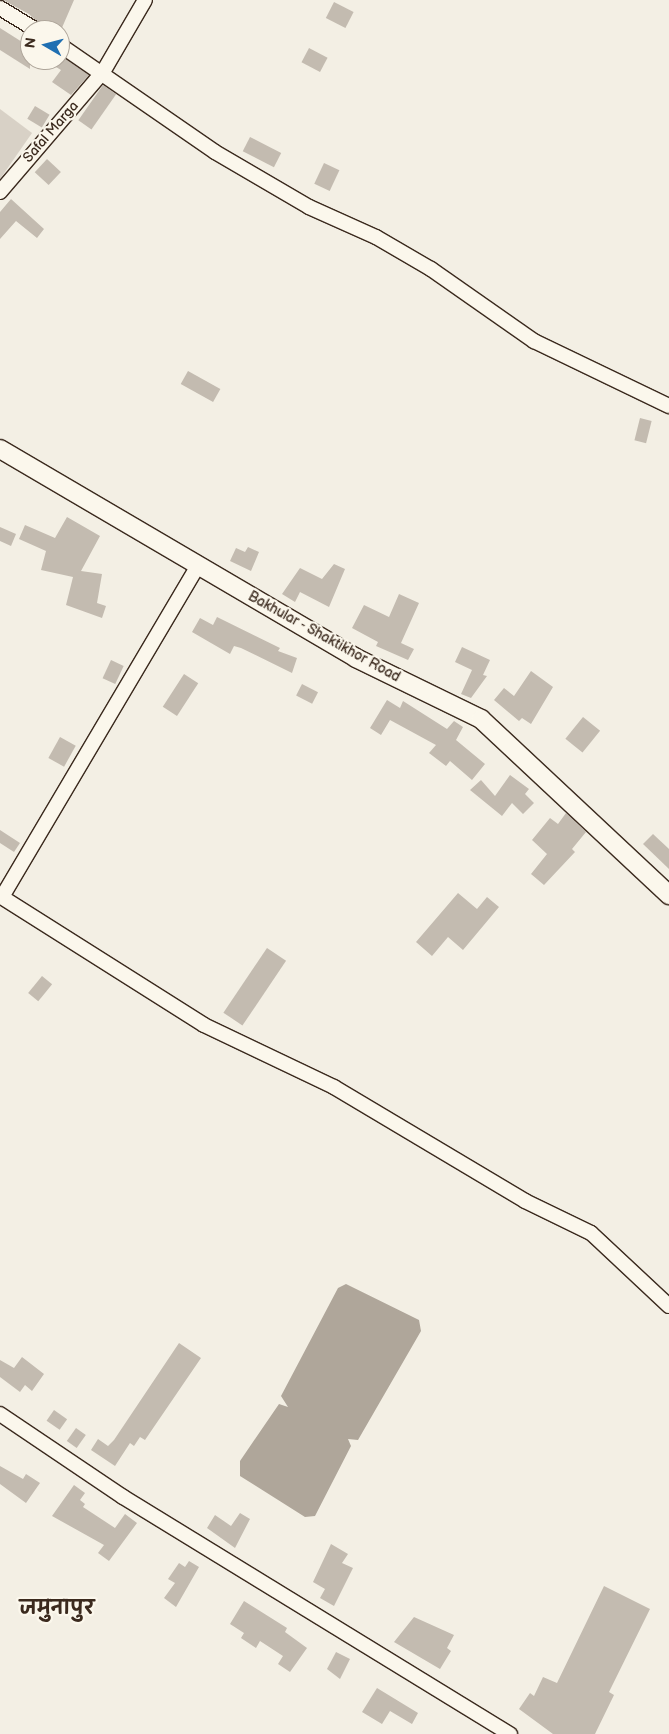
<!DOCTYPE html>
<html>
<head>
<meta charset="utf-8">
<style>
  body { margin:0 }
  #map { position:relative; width:669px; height:1734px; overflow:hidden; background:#f3efe4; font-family:"Balsamiq Sans","Playpen Sans Deva",sans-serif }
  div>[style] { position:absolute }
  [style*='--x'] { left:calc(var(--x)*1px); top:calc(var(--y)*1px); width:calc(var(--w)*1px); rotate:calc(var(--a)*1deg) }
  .green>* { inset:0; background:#d8d1c6 }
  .water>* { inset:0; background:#afa69a }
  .building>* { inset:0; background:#c3bbb0; transform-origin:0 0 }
  .roads { filter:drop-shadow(1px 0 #3b2a1e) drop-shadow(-1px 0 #3b2a1e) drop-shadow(0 1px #3b2a1e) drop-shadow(0 -1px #3b2a1e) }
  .minor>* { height:14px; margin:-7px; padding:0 7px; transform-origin:7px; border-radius:7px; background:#fbf7ec }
  .tertiary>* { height:18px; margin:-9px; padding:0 9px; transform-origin:9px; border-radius:9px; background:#fbf7ec }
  span { translate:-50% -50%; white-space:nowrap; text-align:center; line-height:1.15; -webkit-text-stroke:4.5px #fbf7ec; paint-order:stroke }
  .street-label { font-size:14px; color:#3b2a1e }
  .district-label { font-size:19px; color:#3b2a1e; font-weight:700 }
  .north { position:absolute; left:20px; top:20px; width:50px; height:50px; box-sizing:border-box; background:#fbf7ec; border:1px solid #aea59a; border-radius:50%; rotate:278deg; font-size:14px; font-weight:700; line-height:20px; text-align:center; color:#3b2a1e }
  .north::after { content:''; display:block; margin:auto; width:18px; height:22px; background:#1f6fb2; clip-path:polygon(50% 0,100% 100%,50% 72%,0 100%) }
</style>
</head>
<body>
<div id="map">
  <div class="green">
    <div style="clip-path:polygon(0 109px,32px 133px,0 179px)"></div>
  </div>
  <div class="water">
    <div style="clip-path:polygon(346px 1284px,419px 1320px,421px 1331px,358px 1440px,348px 1439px,351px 1446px,315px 1516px,305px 1517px,240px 1476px,240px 1461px,279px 1404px,288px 1407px,281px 1396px,338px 1288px)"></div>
  </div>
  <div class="building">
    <div style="clip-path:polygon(3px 0,74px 0,61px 30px,44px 29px,29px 14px)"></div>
    <div style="left:334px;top:2px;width:22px;height:18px;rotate:27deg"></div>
    <div style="clip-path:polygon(0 28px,30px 47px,30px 69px,0 50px)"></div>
    <div style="left:309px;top:48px;width:21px;height:16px;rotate:28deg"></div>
    <div style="clip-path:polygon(63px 57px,89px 75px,71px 95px,52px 82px,61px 70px,56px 67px)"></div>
    <div style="left:103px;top:85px;width:16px;height:43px;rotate:35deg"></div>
    <div style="left:35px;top:106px;width:17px;height:15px;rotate:31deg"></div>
    <div style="left:250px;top:137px;width:35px;height:16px;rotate:27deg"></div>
    <div style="left:47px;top:159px;width:19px;height:18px;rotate:43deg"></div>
    <div style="left:324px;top:163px;width:17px;height:23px;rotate:25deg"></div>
    <div style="clip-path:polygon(11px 199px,44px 229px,37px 238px,16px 221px,0 239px,0 212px)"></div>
    <div style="left:188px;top:371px;width:37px;height:15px;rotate:29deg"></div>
    <div style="left:640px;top:418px;width:12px;height:23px;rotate:14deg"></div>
    <div style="clip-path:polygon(67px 517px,100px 536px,81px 571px,102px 574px,97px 603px,106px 606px,102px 618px,66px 605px,73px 577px,41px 570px,46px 551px,19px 539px,25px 525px,55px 538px)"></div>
    <div style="clip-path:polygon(0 527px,16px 534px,11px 546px,0 541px)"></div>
    <div style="clip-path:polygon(248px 547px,259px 552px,251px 571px,230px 561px,236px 548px,245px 552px)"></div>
    <div style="clip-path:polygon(334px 564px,345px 569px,329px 607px,300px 592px,295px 602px,282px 594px,300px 568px,322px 579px)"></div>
    <div style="clip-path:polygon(399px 594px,419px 603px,401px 643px,414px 649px,408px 660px,376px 646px,378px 642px,352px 628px,364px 605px,389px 617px)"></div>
    <div style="clip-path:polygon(217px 617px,280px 648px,278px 651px,297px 658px,292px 673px,241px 648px,234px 646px,230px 654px,192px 632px,200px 618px,213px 625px)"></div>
    <div style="clip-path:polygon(462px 647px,490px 660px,483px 675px,487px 676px,471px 698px,461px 694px,472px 670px,455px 662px)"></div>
    <div style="left:111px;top:660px;width:14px;height:20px;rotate:25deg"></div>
    <div style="clip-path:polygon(531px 671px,553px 687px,531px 724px,522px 718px,519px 721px,494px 700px,504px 688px,514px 696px)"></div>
    <div style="left:184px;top:674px;width:17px;height:39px;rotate:33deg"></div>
    <div style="left:302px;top:684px;width:18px;height:13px;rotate:27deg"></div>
    <div style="clip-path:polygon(387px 700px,400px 708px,403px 701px,447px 729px,454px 721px,463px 727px,456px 740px,485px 764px,472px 780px,450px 761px,446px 766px,429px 753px,436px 745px,390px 720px,381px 735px,370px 728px)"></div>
    <div style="left:583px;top:717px;width:22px;height:28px;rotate:39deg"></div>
    <div style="left:60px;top:737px;width:18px;height:24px;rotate:29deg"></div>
    <div style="clip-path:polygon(510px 775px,529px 789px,525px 794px,534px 803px,523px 814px,512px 803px,502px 816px,470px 790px,481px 780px,495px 796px)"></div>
    <div style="clip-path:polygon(566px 813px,586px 832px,572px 849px,575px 852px,544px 885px,531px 874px,547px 854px,532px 840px,550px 818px,558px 824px)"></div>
    <div style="clip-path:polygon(0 830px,20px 843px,14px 852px,0 843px)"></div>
    <div style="clip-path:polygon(653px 834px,669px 849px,669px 869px,643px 844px)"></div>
    <div style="clip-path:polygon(458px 893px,477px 909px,487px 897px,499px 907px,463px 950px,448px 937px,432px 956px,416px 942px)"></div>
    <div style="left:267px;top:948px;width:23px;height:78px;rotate:34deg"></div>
    <div style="left:42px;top:976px;width:13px;height:22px;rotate:39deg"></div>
    <div style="clip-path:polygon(179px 1343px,201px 1358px,145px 1440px,140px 1437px,134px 1446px,130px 1443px,115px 1466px,91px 1450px,98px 1439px,108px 1446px,114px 1440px)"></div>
    <div style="clip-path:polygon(22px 1357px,44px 1374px,32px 1391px,25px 1385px,20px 1392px,0 1377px,0 1360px,14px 1368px)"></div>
    <div style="left:54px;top:1410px;width:16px;height:13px;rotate:35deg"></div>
    <div style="left:76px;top:1428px;width:12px;height:16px;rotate:35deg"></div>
    <div style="clip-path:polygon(0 1466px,23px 1479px,26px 1474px,40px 1483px,26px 1503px,0 1484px)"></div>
    <div style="clip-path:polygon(74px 1485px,85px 1493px,80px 1500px,85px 1504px,83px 1507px,115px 1528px,125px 1514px,137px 1523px,109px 1561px,98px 1553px,104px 1545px,52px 1516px)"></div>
    <div style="clip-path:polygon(240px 1513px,250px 1519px,235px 1548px,207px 1528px,215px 1515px,231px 1526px)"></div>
    <div style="clip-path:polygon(331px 1544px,348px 1554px,342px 1563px,353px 1568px,334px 1606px,320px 1598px,325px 1589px,313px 1582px)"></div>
    <div style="clip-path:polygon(189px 1561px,199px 1567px,176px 1607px,164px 1598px,175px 1583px,168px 1579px,179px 1563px,185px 1567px)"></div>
    <div style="clip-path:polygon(604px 1586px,650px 1609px,609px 1692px,614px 1695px,595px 1734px,553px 1734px,519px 1709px,530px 1693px,534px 1696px,543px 1677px,557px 1683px)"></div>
    <div style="clip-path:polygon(244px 1601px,287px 1628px,285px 1632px,307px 1648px,290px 1672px,278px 1664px,283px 1656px,260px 1641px,256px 1648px,241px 1638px,244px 1633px,230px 1624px)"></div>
    <div style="clip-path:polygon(414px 1617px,454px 1635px,447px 1648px,451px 1651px,440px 1669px,394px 1642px)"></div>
    <div style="clip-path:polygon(336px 1652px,350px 1659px,340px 1679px,327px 1669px)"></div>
    <div style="clip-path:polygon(377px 1688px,418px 1713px,412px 1724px,390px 1711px,382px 1724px,362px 1712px)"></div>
  </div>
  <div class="roads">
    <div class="minor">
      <div style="--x:0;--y:8;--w:42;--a:31.4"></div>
      <div style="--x:60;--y:45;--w:188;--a:34.6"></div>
      <div style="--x:215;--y:152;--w:109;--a:30.3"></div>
      <div style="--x:309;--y:207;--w:73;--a:24.1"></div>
      <div style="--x:376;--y:237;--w:64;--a:30.2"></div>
      <div style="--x:431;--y:269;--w:126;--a:35"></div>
      <div style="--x:534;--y:341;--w:150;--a:25.7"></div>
      <div style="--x:0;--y:192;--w:158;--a:-49.4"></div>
      <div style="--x:103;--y:72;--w:83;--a:-59.7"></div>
      <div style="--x:0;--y:896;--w:241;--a:32.3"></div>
      <div style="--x:204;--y:1025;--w:144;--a:25.5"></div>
      <div style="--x:334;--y:1087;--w:222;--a:30.8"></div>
      <div style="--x:525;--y:1201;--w:73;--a:25.9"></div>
      <div style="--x:591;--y:1233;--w:107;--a:43.1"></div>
      <div style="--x:2;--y:897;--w:385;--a:-59.4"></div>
      <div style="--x:0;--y:1414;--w:148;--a:34"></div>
      <div style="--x:123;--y:1497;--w:454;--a:31.5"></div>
    </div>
    <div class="tertiary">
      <div style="--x:0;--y:449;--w:413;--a:30.4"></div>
      <div style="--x:356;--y:658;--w:139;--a:26"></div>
      <div style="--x:481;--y:719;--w:258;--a:43.1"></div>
    </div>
  </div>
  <div class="street-label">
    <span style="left:51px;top:132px;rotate:-49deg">Safal Marga</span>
    <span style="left:324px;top:637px;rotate:29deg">Bakhular - Shaktikhor Road</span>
  </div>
  <div class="district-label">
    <span style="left:57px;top:1609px">जमुनापुर</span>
  </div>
  <div class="north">N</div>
</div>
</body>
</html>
